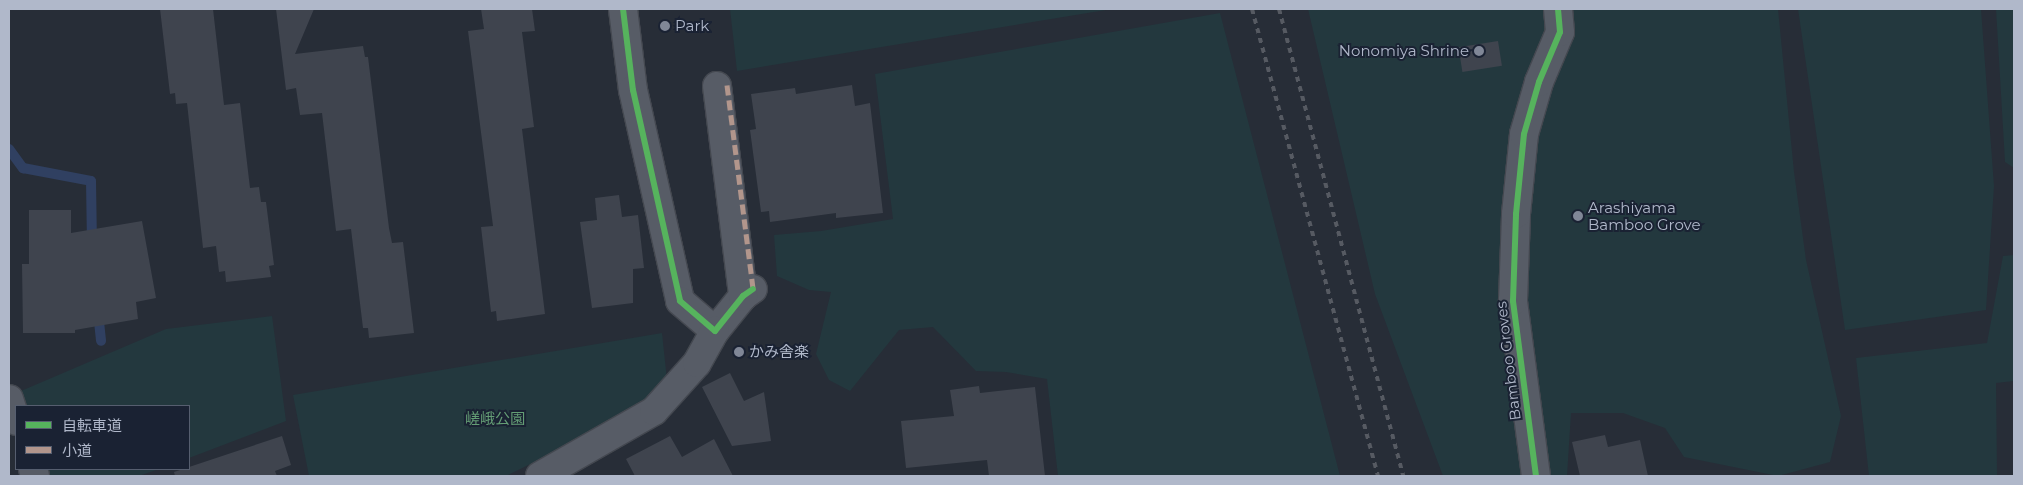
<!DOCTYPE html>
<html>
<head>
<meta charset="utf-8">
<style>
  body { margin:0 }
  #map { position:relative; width:2023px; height:485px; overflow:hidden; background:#272d37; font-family:Montserrat,"Noto Sans JP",sans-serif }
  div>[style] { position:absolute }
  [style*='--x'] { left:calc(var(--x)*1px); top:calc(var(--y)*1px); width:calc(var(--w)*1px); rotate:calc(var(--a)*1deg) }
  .green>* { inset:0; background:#23383e }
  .stream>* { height:10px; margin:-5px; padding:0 5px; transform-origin:5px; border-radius:5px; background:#304061 }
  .building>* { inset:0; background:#3f444e; transform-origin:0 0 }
  .roads { filter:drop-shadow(1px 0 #444850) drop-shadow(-1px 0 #444850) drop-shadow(0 1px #444850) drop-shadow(0 -1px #444850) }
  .street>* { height:28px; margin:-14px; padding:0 14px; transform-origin:14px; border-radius:14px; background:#575c66 }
  .rail>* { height:4px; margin-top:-2px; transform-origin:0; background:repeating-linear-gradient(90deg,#565a62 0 5px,transparent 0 10px) }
  .quiet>* { height:5px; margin-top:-2.5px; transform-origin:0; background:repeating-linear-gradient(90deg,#b2968c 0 10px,transparent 0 15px) }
  .cycleway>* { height:6px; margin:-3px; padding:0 3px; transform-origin:3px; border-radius:3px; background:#56b35d }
  .dots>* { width:14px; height:14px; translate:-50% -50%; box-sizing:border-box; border:2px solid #1a2233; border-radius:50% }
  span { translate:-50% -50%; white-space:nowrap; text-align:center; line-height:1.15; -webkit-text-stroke:4px #1a2233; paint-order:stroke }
  .poi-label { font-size:15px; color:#b0b8ca }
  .left { translate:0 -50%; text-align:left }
  .right { translate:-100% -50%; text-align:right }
  .street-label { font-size:15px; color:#b0b8ca }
  .park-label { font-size:15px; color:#649d75 }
  .frame { position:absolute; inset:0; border:10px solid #b0b8ca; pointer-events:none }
  .legend { position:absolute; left:15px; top:405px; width:175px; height:65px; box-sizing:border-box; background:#1a2233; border:1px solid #565e6f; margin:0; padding:6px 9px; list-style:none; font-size:15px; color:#b0b8ca }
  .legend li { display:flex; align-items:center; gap:10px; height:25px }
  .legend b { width:25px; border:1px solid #565e6f }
</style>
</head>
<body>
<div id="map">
  <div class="green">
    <div style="clip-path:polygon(730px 9px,1112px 9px,737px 71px)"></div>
    <div style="clip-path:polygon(1308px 9px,1778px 9px,1794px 172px,1806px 260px,1841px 416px,1830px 462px,1778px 476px,1684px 457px,1665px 428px,1623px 413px,1571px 413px,1567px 476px,1443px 476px,1375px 294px)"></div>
    <div style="clip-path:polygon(1798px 9px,1981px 9px,1994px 186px,1986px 310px,1845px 330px)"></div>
    <div style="clip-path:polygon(1996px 9px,2014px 9px,2014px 168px,2005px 162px)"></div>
    <div style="clip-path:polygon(1220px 13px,1340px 476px,1058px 476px,1047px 379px,1006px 372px,976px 371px,933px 327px,899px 330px,850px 391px,829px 380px,816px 354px,831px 292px,809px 290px,777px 276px,774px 235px,821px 231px,893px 219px,875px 74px)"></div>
    <div style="clip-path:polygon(2014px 255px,2014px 381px,1996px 383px,1997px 476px,1869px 476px,1856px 358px,1987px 343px,2003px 256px)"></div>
    <div style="clip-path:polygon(272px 316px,286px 421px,189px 458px,189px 406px,26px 406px,21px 391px,166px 329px)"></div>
    <div style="clip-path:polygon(662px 333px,667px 380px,650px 405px,506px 476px,309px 476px,293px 395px)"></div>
    <div style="clip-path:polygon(46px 469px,159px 469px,139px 476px,49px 476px)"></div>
  </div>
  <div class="stream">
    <div style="--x:9;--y:149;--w:24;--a:54"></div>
    <div style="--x:23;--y:168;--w:69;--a:10.8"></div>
    <div style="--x:91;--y:181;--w:62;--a:89.1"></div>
    <div style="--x:98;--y:312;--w:29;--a:84"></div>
  </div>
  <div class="building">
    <div style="clip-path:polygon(160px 9px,213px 9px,224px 105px,240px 103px,250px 188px,259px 187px,261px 202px,266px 202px,274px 265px,269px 266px,271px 277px,226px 282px,225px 271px,219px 272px,216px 246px,203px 248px,187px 103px,176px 104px,175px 93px,170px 94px)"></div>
    <div style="clip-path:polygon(276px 9px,314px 9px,295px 54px,363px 46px,365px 57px,368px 57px,389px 228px,392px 243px,403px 242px,414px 333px,369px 338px,368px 328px,363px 328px,351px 229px,336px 231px,322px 113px,300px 115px,296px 88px,286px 90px)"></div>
    <div style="clip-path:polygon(481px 9px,532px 9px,535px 31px,522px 32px,534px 127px,522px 129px,545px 314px,497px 321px,496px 311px,491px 312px,481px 227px,493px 226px,468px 31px,484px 29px)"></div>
    <div style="left:1498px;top:41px;width:25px;height:40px;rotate:81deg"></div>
    <div style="clip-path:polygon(852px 85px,855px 106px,870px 103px,883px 213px,836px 218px,836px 213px,770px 222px,769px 211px,761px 212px,750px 130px,756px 129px,751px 94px,795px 88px,796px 94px)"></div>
    <div style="clip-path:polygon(619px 195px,622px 217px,638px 215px,644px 268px,633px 269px,633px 303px,592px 308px,580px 222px,597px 220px,595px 198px)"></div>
    <div style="clip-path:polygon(29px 210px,71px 210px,71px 233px,142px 221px,156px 298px,136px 302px,138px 319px,75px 330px,75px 333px,23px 333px,22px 264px,29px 264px)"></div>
    <div style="clip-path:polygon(730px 373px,744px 401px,764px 392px,771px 441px,732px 446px,702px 387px)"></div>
    <div style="clip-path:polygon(979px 386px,980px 393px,1035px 387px,1045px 476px,989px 476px,987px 460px,906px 468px,901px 421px,954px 416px,950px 390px)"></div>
    <div style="clip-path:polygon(1605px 435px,1608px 447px,1640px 440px,1648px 476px,1580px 476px,1572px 442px)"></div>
    <div style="clip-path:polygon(282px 436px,291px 465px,275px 471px,277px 476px,175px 476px,174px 472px)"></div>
    <div style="clip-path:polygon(670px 436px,682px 457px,714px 439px,733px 476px,635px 476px,626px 459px)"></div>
  </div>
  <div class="roads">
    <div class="street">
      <div style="--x:623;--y:9;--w:82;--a:83"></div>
      <div style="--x:633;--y:90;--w:216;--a:77.4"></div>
      <div style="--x:680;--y:301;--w:46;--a:40.6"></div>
      <div style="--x:715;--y:331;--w:45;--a:-51.3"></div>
      <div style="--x:743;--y:296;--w:12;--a:-35"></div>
      <div style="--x:717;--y:86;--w:212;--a:82.9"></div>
      <div style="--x:9;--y:399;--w:23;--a:72"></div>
      <div style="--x:33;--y:469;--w:7;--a:74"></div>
      <div style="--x:540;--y:476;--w:131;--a:-29.7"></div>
      <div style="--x:654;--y:411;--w:64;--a:-48.1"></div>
      <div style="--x:697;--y:363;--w:37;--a:-61"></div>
      <div style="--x:1536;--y:476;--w:177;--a:-97.5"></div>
      <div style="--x:1513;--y:301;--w:87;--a:-88"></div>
      <div style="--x:1516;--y:214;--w:80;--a:-84.3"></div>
      <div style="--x:1524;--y:134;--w:54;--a:-73.9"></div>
      <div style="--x:1539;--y:82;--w:54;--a:-67.2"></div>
      <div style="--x:1560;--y:32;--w:23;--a:-95"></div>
    </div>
  </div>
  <div class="rail">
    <div style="--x:1252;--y:9;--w:484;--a:74.9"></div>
    <div style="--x:1279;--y:9;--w:483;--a:75.1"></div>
  </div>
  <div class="quiet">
    <div style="--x:727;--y:85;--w:206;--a:82.7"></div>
  </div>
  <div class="cycleway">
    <div style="--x:623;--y:9;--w:82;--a:83"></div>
    <div style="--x:633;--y:90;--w:216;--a:77.4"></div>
    <div style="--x:680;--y:301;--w:46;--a:40.6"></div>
    <div style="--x:715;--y:331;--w:45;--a:-51.3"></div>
    <div style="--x:743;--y:296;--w:12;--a:-35"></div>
    <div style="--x:1536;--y:476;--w:177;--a:-97.5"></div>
    <div style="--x:1513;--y:301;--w:87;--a:-88"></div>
    <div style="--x:1516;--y:214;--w:80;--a:-84.3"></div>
    <div style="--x:1524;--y:134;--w:54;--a:-73.9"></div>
    <div style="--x:1539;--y:82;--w:54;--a:-67.2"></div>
    <div style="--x:1560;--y:32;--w:23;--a:-95"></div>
  </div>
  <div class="dots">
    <div style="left:665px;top:26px;background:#808797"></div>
    <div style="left:1479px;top:51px;background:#808797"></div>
    <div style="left:1578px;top:216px;background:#808797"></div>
    <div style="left:739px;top:352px;background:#808797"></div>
  </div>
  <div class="poi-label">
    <span class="left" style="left:675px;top:26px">Park</span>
    <span class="right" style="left:1469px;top:51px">Nonomiya Shrine</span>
    <span class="left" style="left:1588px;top:216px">Arashiyama<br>Bamboo Grove</span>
    <span class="left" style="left:749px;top:352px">かみ舎楽</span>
  </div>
  <div class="street-label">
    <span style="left:1508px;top:361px;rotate:-97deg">Bamboo Groves</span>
  </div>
  <div class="park-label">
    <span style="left:495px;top:419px">嵯峨公園</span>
  </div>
  <div class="frame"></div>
  <ul class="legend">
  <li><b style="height:6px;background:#56b35d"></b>自転車道</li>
  <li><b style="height:6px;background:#b2968c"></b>小道</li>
  </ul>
</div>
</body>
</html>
